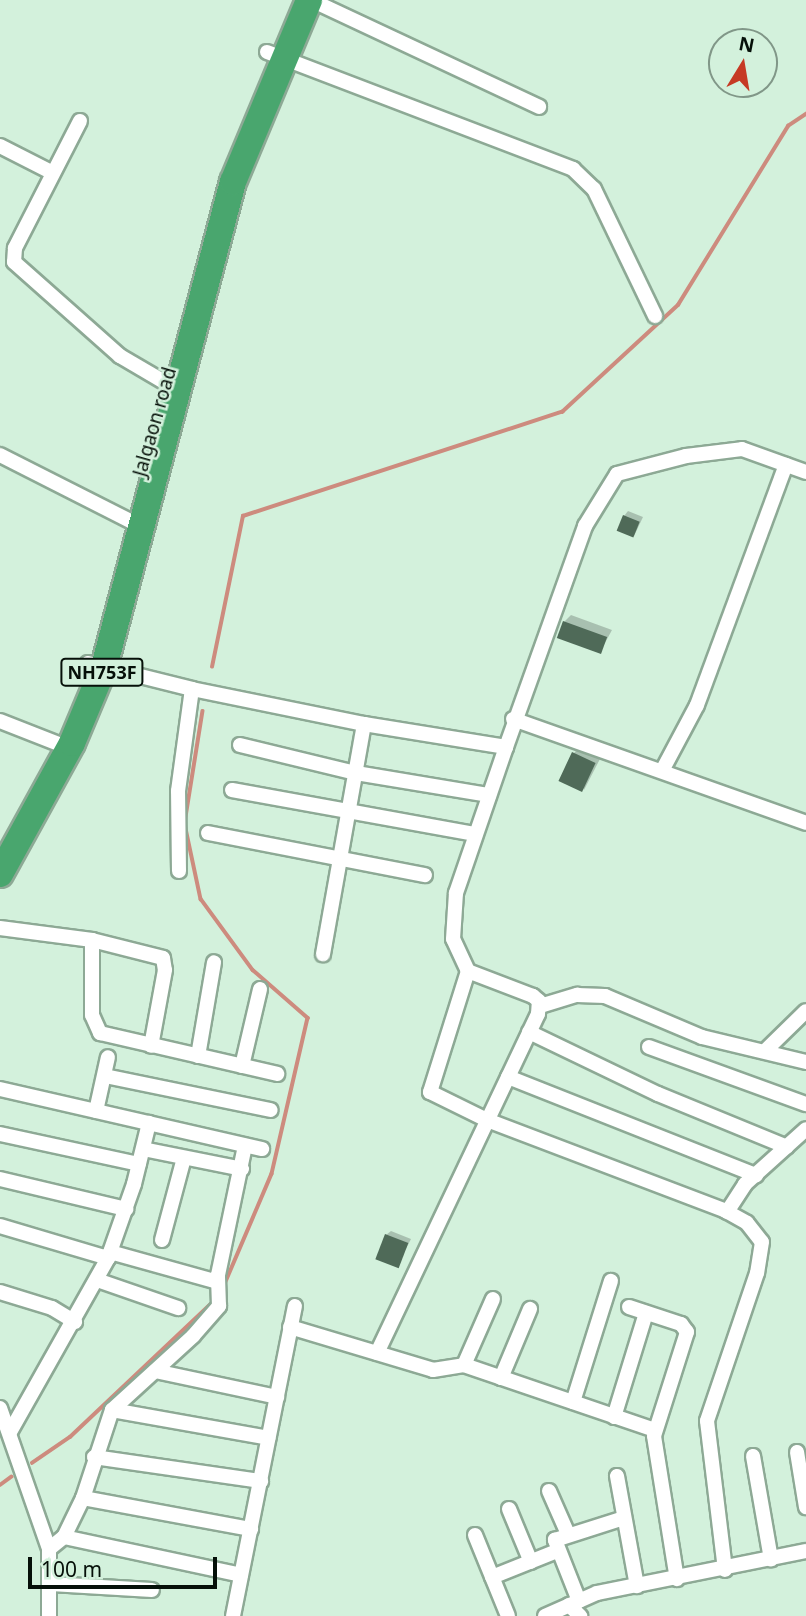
<!DOCTYPE html>
<html>
<head>
<meta charset="utf-8">
<style>
  body { margin:0 }
  #map { position:relative; width:806px; height:1616px; overflow:hidden; background:#d3f1dc; font-family:"Noto Sans",sans-serif }
  div>[style] { position:absolute }
  [style*='--x'] { left:calc(var(--x)*1px); top:calc(var(--y)*1px); width:calc(var(--w)*1px); rotate:calc(var(--a)*1deg) }
  .shadow>* { inset:0; background:#0003 }
  .stream>* { height:3.5px; margin:-1.75px; padding:0 1.75px; transform-origin:1.75px; border-radius:1.75px; background:#cd8b7e }
  .building>* { inset:0; background:#4f6a58; transform-origin:0 0 }
  .roads { filter:drop-shadow(2px 0 #8da995) drop-shadow(-2px 0 #8da995) drop-shadow(0 2px #8da995) drop-shadow(0 -2px #8da995) }
  .street>* { height:14px; margin:-7px; padding:0 7px; transform-origin:7px; border-radius:7px; background:#fff }
  .highway>* { height:26px; margin:-13px; padding:0 13px; transform-origin:13px; border-radius:13px; background:#49a66e }
  span { translate:-50% -50%; white-space:nowrap; text-align:center; line-height:1.15; -webkit-text-stroke:5px #d3f1dc; paint-order:stroke }
  .shield-label span { padding:2px 5px; background:#d3f1dc; border:2px solid; border-radius:5px; -webkit-text-stroke-width:0 }
  .shield-label { font-size:18px; color:#061009; font-weight:700 }
  .street-label { font-size:19px; color:#061009 }
  .north { position:absolute; left:708px; top:28px; width:70px; height:70px; box-sizing:border-box; background:#d3f1dc; border:2px solid #819788; border-radius:50%; rotate:11deg; font-size:19px; font-weight:700; line-height:28px; text-align:center; color:#061009 }
  .north::after { content:''; display:block; margin:auto; width:24px; height:32px; background:#c63a24; clip-path:polygon(50% 0,100% 100%,50% 72%,0 100%) }
  .scale { position:absolute; left:28px; top:1557px; width:189px; height:32px; box-sizing:border-box; border:4px solid #061009; border-top:0; padding-left:9px; font-size:21px; line-height:24px; white-space:nowrap; color:#061009; -webkit-text-stroke:5px #d3f1dc; paint-order:stroke }
</style>
</head>
<body>
<div id="map">
  <div class="shadow">
    <div style="clip-path:polygon(628px 511px,643px 517px,634px 536px,624px 516px)"></div>
    <div style="clip-path:polygon(571px 615px,612px 630px,600px 652px,564px 622px)"></div>
    <div style="clip-path:polygon(581px 746px,602px 755px,584px 790px,574px 753px)"></div>
    <div style="clip-path:polygon(391px 1231px,411px 1239px,397px 1266px,386px 1235px)"></div>
  </div>
  <div class="stream">
    <div style="--x:212;--y:667;--w:154;--a:-78.4"></div>
    <div style="--x:243;--y:516;--w:336;--a:-18.1"></div>
    <div style="--x:562;--y:412;--w:158;--a:-42.7"></div>
    <div style="--x:678;--y:305;--w:210;--a:-58.4"></div>
    <div style="--x:788;--y:126;--w:22;--a:-34"></div>
    <div style="--x:203;--y:711;--w:114;--a:99.1"></div>
    <div style="--x:185;--y:824;--w:77;--a:78"></div>
    <div style="--x:201;--y:899;--w:88;--a:53.8"></div>
    <div style="--x:253;--y:970;--w:73;--a:41.1"></div>
    <div style="--x:308;--y:1018;--w:160;--a:103"></div>
    <div style="--x:272;--y:1174;--w:120;--a:113.1"></div>
    <div style="--x:32;--y:1463;--w:46;--a:-34.4"></div>
    <div style="--x:70;--y:1437;--w:199;--a:-43.4"></div>
    <div style="--x:0;--y:1485;--w:14;--a:-36"></div>
  </div>
  <div class="building">
    <div style="left:623px;top:515px;width:18px;height:17px;rotate:22deg"></div>
    <div style="left:563px;top:621px;width:47px;height:18px;rotate:20deg"></div>
    <div style="left:572px;top:752px;width:26px;height:32px;rotate:25deg"></div>
    <div style="left:385px;top:1234px;width:25px;height:27px;rotate:21deg"></div>
  </div>
  <div class="roads">
    <div class="street">
      <div style="--x:311;--y:0;--w:252;--a:25.1"></div>
      <div style="--x:267;--y:52;--w:328;--a:20.9"></div>
      <div style="--x:573;--y:169;--w:29;--a:44"></div>
      <div style="--x:594;--y:189;--w:141;--a:64.3"></div>
      <div style="--x:80;--y:121;--w:143;--a:117.1"></div>
      <div style="--x:15;--y:248;--w:14;--a:94"></div>
      <div style="--x:14;--y:262;--w:142;--a:41.6"></div>
      <div style="--x:120;--y:356;--w:53;--a:30.4"></div>
      <div style="--x:0;--y:146;--w:59;--a:27"></div>
      <div style="--x:0;--y:455;--w:159;--a:26.9"></div>
      <div style="--x:88;--y:663;--w:107;--a:14"></div>
      <div style="--x:192;--y:689;--w:176;--a:11.5"></div>
      <div style="--x:364;--y:724;--w:234;--a:100.1"></div>
      <div style="--x:513;--y:719;--w:311;--a:19.5"></div>
      <div style="--x:0;--y:721;--w:74;--a:21.4"></div>
      <div style="--x:364;--y:724;--w:144;--a:9.2"></div>
      <div style="--x:506;--y:747;--w:235;--a:-70.3"></div>
      <div style="--x:585;--y:526;--w:61;--a:-58.4"></div>
      <div style="--x:617;--y:474;--w:71;--a:-14.6"></div>
      <div style="--x:686;--y:456;--w:56;--a:-7.1"></div>
      <div style="--x:742;--y:449;--w:68;--a:19.8"></div>
      <div style="--x:240;--y:745;--w:119;--a:13.6"></div>
      <div style="--x:356;--y:773;--w:135;--a:9.4"></div>
      <div style="--x:663;--y:769;--w:72;--a:-62"></div>
      <div style="--x:697;--y:705;--w:256;--a:-69.7"></div>
      <div style="--x:232;--y:790;--w:246;--a:10.3"></div>
      <div style="--x:208;--y:833;--w:221;--a:11"></div>
      <div style="--x:179;--y:871;--w:80;--a:-90.7"></div>
      <div style="--x:178;--y:791;--w:103;--a:-82.2"></div>
      <div style="--x:0;--y:928;--w:93;--a:7.4"></div>
      <div style="--x:92;--y:940;--w:73;--a:14.2"></div>
      <div style="--x:163;--y:958;--w:12;--a:81"></div>
      <div style="--x:165;--y:970;--w:77;--a:100.4"></div>
      <div style="--x:92;--y:940;--w:75;--a:90"></div>
      <div style="--x:92;--y:1015;--w:20;--a:66"></div>
      <div style="--x:100;--y:1033;--w:182;--a:13"></div>
      <div style="--x:468;--y:971;--w:127;--a:107.4"></div>
      <div style="--x:430;--y:1092;--w:64;--a:26.2"></div>
      <div style="--x:487;--y:1120;--w:254;--a:20.8"></div>
      <div style="--x:724;--y:1210;--w:26;--a:29"></div>
      <div style="--x:747;--y:1223;--w:24;--a:52"></div>
      <div style="--x:762;--y:1242;--w:31;--a:99"></div>
      <div style="--x:757;--y:1273;--w:156;--a:108.7"></div>
      <div style="--x:707;--y:1421;--w:150;--a:83.1"></div>
      <div style="--x:540;--y:1006;--w:39;--a:-17"></div>
      <div style="--x:577;--y:995;--w:28;--a:2"></div>
      <div style="--x:605;--y:996;--w:105;--a:22.9"></div>
      <div style="--x:702;--y:1037;--w:107;--a:13.5"></div>
      <div style="--x:529;--y:1032;--w:143;--a:25.7"></div>
      <div style="--x:658;--y:1094;--w:139;--a:22.3"></div>
      <div style="--x:649;--y:1047;--w:167;--a:20"></div>
      <div style="--x:767;--y:1049;--w:54;--a:-44.3"></div>
      <div style="--x:198;--y:1056;--w:95;--a:-80.3"></div>
      <div style="--x:242;--y:1066;--w:79;--a:-76.8"></div>
      <div style="--x:105;--y:1076;--w:169;--a:11.6"></div>
      <div style="--x:508;--y:1077;--w:267;--a:21.6"></div>
      <div style="--x:0;--y:1089;--w:269;--a:12.9"></div>
      <div style="--x:96;--y:1111;--w:55;--a:-77.5"></div>
      <div style="--x:0;--y:1134;--w:142;--a:12.2"></div>
      <div style="--x:143;--y:1149;--w:101;--a:11.4"></div>
      <div style="--x:0;--y:1179;--w:130;--a:13.4"></div>
      <div style="--x:727;--y:1212;--w:33;--a:-57"></div>
      <div style="--x:745;--y:1184;--w:82;--a:-42"></div>
      <div style="--x:0;--y:1226;--w:113;--a:16.5"></div>
      <div style="--x:162;--y:1240;--w:85;--a:-75"></div>
      <div style="--x:110;--y:1252;--w:112;--a:15.5"></div>
      <div style="--x:97;--y:1280;--w:86;--a:19.1"></div>
      <div style="--x:0;--y:1292;--w:54;--a:17.1"></div>
      <div style="--x:52;--y:1308;--w:27;--a:31"></div>
      <div style="--x:629;--y:1307;--w:55;--a:18.1"></div>
      <div style="--x:681;--y:1324;--w:10;--a:53"></div>
      <div style="--x:687;--y:1332;--w:109;--a:107.6"></div>
      <div style="--x:654;--y:1436;--w:145;--a:80.9"></div>
      <div style="--x:290;--y:1327;--w:149;--a:16.7"></div>
      <div style="--x:433;--y:1370;--w:31;--a:-9"></div>
      <div style="--x:464;--y:1365;--w:202;--a:18.8"></div>
      <div style="--x:377;--y:1353;--w:375;--a:-64.6"></div>
      <div style="--x:538;--y:1014;--w:13;--a:-86"></div>
      <div style="--x:539;--y:1001;--w:8;--a:-140"></div>
      <div style="--x:533;--y:996;--w:70;--a:-159"></div>
      <div style="--x:468;--y:971;--w:35;--a:-115"></div>
      <div style="--x:453;--y:939;--w:46;--a:-86.3"></div>
      <div style="--x:456;--y:893;--w:154;--a:-71.1"></div>
      <div style="--x:464;--y:1365;--w:72;--a:-66.3"></div>
      <div style="--x:155;--y:1371;--w:125;--a:12"></div>
      <div style="--x:501;--y:1378;--w:75;--a:-67.2"></div>
      <div style="--x:573;--y:1402;--w:127;--a:-72.6"></div>
      <div style="--x:0;--y:1408;--w:149;--a:70.8"></div>
      <div style="--x:49;--y:1549;--w:67;--a:90"></div>
      <div style="--x:112;--y:1410;--w:159;--a:10.1"></div>
      <div style="--x:614;--y:1417;--w:109;--a:-72.9"></div>
      <div style="--x:10;--y:1432;--w:200;--a:-60.6"></div>
      <div style="--x:108;--y:1258;--w:78;--a:-70.6"></div>
      <div style="--x:134;--y:1184;--w:63;--a:-76.2"></div>
      <div style="--x:797;--y:1452;--w:56;--a:80.7"></div>
      <div style="--x:753;--y:1456;--w:105;--a:80.1"></div>
      <div style="--x:94;--y:1457;--w:169;--a:8.2"></div>
      <div style="--x:617;--y:1476;--w:112;--a:79.7"></div>
      <div style="--x:549;--y:1491;--w:47;--a:66.2"></div>
      <div style="--x:83;--y:1498;--w:171;--a:10.5"></div>
      <div style="--x:509;--y:1509;--w:57;--a:67.5"></div>
      <div style="--x:475;--y:1535;--w:87;--a:67.8"></div>
      <div style="--x:64;--y:1537;--w:181;--a:12.1"></div>
      <div style="--x:49;--y:1549;--w:19;--a:-39"></div>
      <div style="--x:64;--y:1537;--w:43;--a:-64"></div>
      <div style="--x:83;--y:1498;--w:93;--a:-71.8"></div>
      <div style="--x:112;--y:1410;--w:110;--a:-42.4"></div>
      <div style="--x:193;--y:1336;--w:40;--a:-49"></div>
      <div style="--x:219;--y:1306;--w:31;--a:-92"></div>
      <div style="--x:218;--y:1275;--w:132;--a:-78.2"></div>
      <div style="--x:492;--y:1577;--w:70;--a:-21.8"></div>
      <div style="--x:51;--y:1584;--w:101;--a:3.4"></div>
      <div style="--x:579;--y:1601;--w:66;--a:-111.5"></div>
      <div style="--x:555;--y:1540;--w:72;--a:-17.7"></div>
      <div style="--x:569;--y:1605;--w:16;--a:45"></div>
      <div style="--x:233;--y:1616;--w:316;--a:-78.7"></div>
      <div style="--x:545;--y:1616;--w:57;--a:-23.9"></div>
      <div style="--x:597;--y:1593;--w:213;--a:-11.4"></div>
    </div>
    <div class="highway">
      <div style="--x:0;--y:874;--w:149;--a:-61.2"></div>
      <div style="--x:72;--y:743;--w:82;--a:-67.2"></div>
      <div style="--x:104;--y:667;--w:502;--a:-75.11"></div>
      <div style="--x:233;--y:182;--w:197;--a:-67.3"></div>
    </div>
  </div>
  <div class="shield-label">
    <span style="left:102px;top:672px">NH753F</span>
  </div>
  <div class="street-label">
    <span style="left:155px;top:422px;rotate:-74deg">Jalgaon road</span>
  </div>
  <div class="north">N</div>
  <div class="scale">100 m</div>
</div>
</body>
</html>
